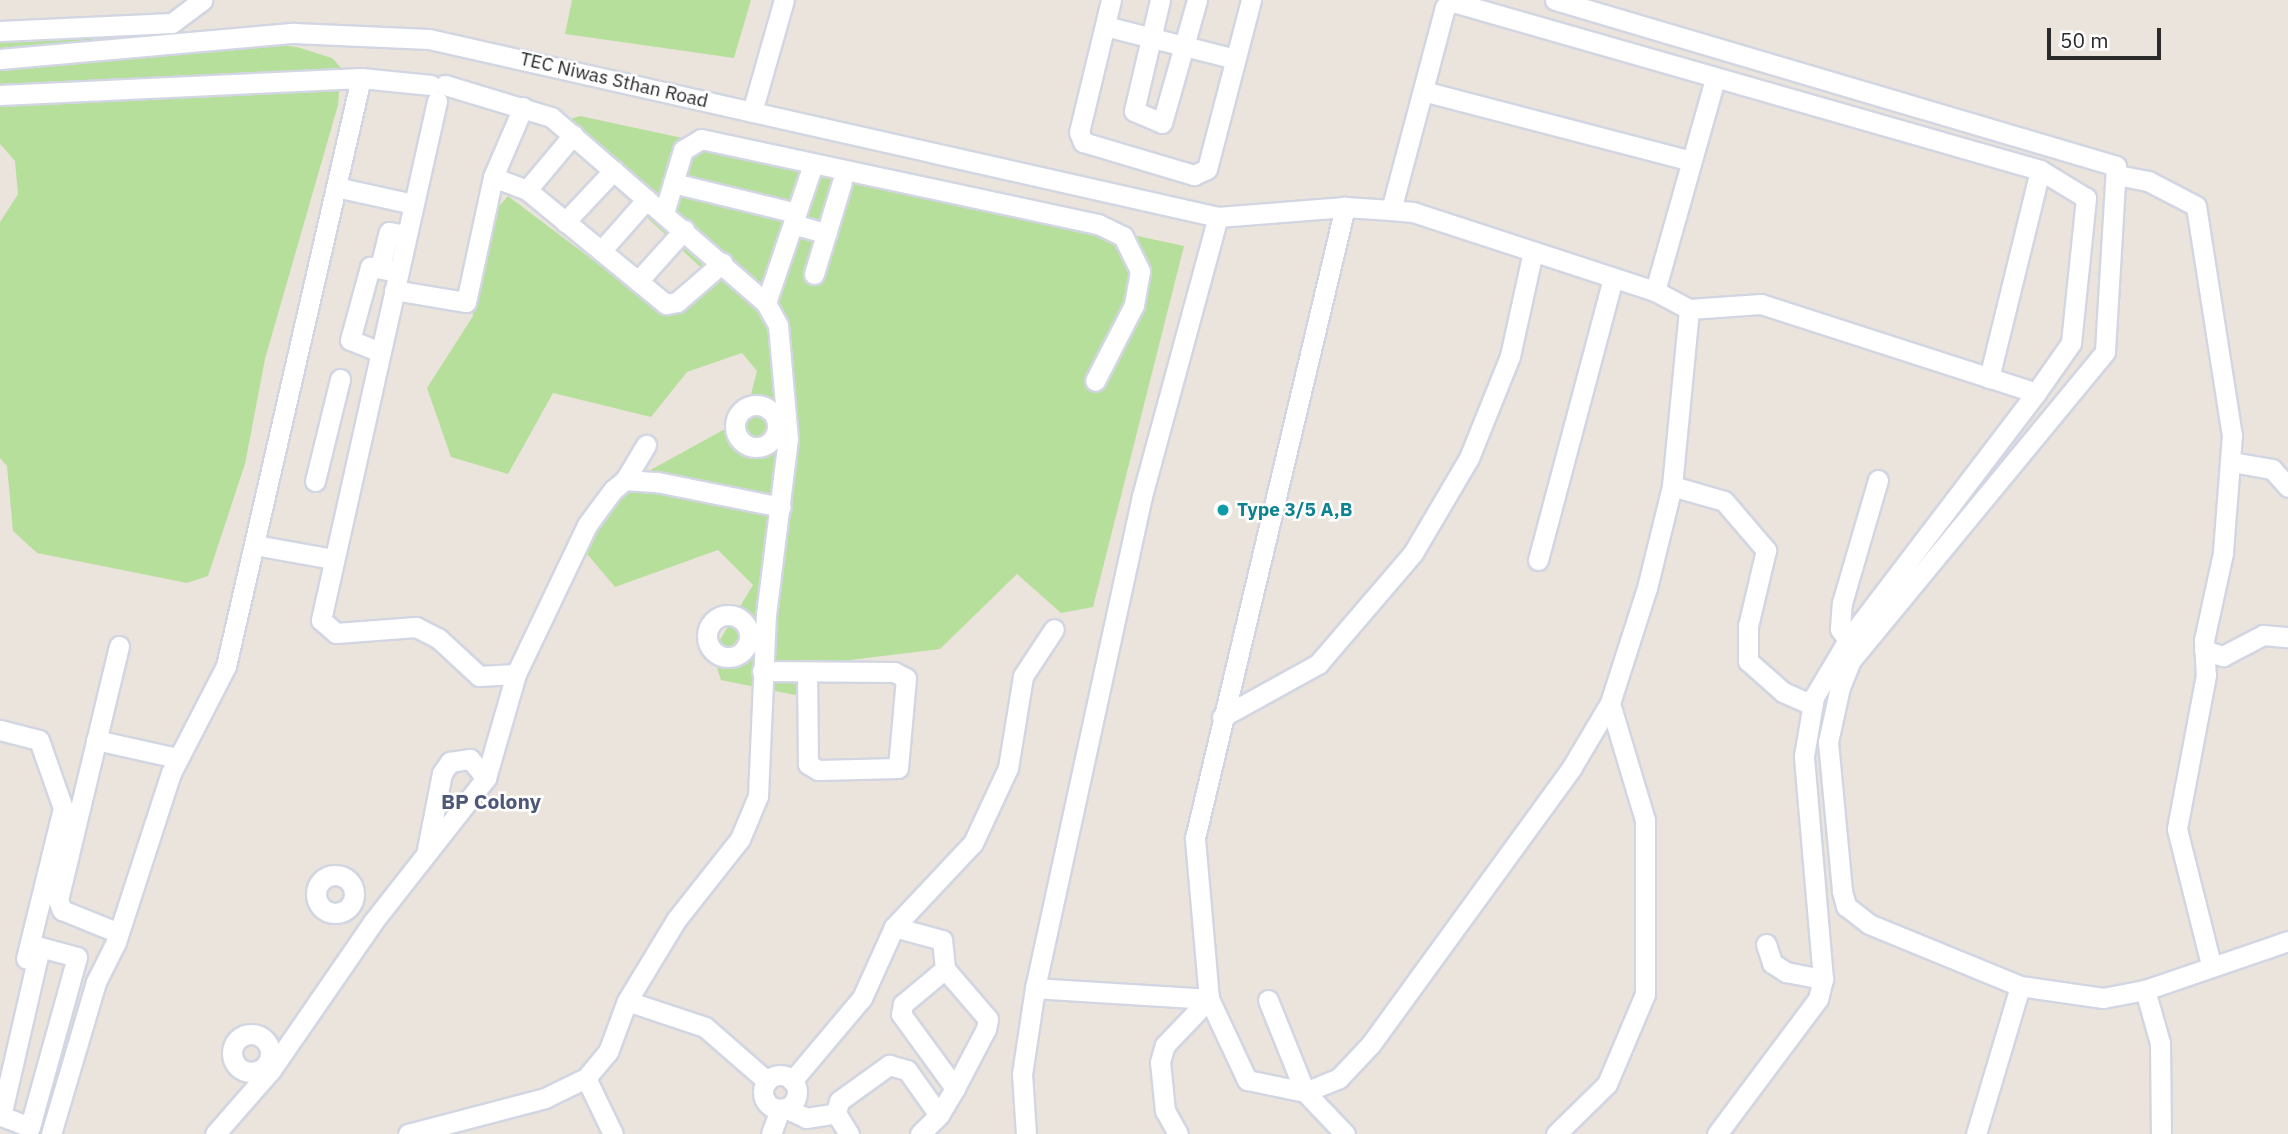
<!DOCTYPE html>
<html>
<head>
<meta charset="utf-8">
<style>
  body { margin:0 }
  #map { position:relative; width:2288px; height:1134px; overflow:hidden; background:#ebe4dc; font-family:"IBM Plex Sans",sans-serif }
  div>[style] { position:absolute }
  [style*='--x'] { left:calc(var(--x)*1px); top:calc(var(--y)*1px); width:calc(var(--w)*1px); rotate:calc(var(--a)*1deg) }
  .green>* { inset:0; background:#b7df9c }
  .roads { filter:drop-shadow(2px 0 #d2d6e2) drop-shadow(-2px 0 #d2d6e2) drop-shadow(0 2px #d2d6e2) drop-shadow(0 -2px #d2d6e2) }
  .minor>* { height:19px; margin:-9.5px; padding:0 9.5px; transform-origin:9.5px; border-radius:9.5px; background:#fff }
  .minor>.ring { margin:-9.5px; padding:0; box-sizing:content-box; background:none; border:19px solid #fff; border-radius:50% }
  .dots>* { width:19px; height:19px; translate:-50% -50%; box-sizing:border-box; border:4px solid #fff; border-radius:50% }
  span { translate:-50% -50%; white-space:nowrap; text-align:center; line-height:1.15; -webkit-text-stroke:5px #fff; paint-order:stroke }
  .street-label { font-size:19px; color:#2a2a2a }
  .culture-label { font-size:19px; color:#0d838f; font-weight:700 }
  .left { translate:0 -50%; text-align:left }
  .neighbourhood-label { font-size:21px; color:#4d5778; font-weight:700 }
  .scale { position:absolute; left:2047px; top:28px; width:114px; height:32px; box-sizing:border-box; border:4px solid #2a2a2a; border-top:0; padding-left:9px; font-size:21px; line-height:24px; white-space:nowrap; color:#2a2a2a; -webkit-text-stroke:5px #fff; paint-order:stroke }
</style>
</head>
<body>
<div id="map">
  <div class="green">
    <div style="clip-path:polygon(572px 0,751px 0,734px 58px,565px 34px)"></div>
    <div style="clip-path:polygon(128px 34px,176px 43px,225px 40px,297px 47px,332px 58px,341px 68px,338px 105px,265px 359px,245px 464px,208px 576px,187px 583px,37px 553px,13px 531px,7px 466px,0 458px,0 222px,18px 194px,15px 161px,0 144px,0 38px)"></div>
    <div style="clip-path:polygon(580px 116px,1184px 246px,1093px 607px,1061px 613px,1017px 574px,940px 649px,842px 661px,795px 695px,721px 680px,712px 653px,753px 585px,718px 550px,615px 587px,582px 548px,605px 495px,745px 418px,757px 371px,742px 353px,687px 372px,651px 417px,553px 393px,508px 474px,451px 457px,427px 388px,473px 316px,468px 241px,508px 196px,650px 303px,711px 277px,568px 144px,560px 122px)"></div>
  </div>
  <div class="roads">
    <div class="minor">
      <div style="--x:1111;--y:0;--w:136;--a:103.6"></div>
      <div style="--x:1079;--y:132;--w:11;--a:68"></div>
      <div style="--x:1083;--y:142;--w:116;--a:16.6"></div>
      <div style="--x:1194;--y:175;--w:14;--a:-25"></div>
      <div style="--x:1207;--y:169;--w:175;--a:-75.4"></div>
      <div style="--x:1160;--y:0;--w:114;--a:103.2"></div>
      <div style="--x:1134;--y:111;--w:30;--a:23"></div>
      <div style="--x:1162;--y:123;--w:128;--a:-74.1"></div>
      <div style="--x:1555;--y:0;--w:585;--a:16.48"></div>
      <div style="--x:2116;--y:166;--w:186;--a:93.4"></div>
      <div style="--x:2105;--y:352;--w:399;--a:129.5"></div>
      <div style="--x:1851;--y:660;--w:29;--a:112"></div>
      <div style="--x:1840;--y:687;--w:56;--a:102.3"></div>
      <div style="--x:1828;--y:742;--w:150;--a:84.6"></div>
      <div style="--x:1842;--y:891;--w:16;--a:75"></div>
      <div style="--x:1846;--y:906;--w:29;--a:38"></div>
      <div style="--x:1869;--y:924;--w:163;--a:22.3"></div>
      <div style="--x:2020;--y:986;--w:84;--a:8.2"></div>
      <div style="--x:2103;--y:998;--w:43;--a:-10.8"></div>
      <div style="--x:2145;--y:990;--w:151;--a:-18.9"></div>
      <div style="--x:1105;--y:26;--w:134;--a:14.2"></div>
      <div style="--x:0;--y:31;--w:172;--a:-2.7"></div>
      <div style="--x:172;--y:23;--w:38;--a:-37"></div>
      <div style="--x:0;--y:59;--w:295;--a:-5.1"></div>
      <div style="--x:294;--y:33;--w:135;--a:2.5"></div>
      <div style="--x:429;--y:39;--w:809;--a:12.71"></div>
      <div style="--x:1423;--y:91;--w:277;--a:14.6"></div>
      <div style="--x:0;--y:95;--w:361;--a:-2.7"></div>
      <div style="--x:361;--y:78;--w:70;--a:5.7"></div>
      <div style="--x:437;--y:101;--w:532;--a:102.6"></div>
      <div style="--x:321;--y:620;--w:20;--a:41"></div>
      <div style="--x:336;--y:633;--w:80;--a:-4.3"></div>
      <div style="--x:416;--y:627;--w:25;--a:27"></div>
      <div style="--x:438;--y:638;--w:56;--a:42.8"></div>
      <div style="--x:479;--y:676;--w:37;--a:-3"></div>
      <div style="--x:752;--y:112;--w:116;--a:-74.1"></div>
      <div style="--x:2117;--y:175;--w:32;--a:11"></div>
      <div style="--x:2148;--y:181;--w:54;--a:27.5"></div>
      <div style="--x:2196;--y:206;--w:232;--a:81.1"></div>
      <div style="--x:2232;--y:435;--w:118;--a:94.4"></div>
      <div style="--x:2223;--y:553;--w:89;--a:102.3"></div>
      <div style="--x:2204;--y:640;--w:35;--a:87"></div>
      <div style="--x:2206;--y:675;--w:157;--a:100.7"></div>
      <div style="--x:2177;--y:829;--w:139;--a:75.9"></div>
      <div style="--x:493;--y:177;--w:76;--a:-66.8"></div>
      <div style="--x:673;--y:183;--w:127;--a:13.7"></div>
      <div style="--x:336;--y:187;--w:79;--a:12.4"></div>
      <div style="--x:527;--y:190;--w:72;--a:-50.1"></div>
      <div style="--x:664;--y:213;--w:66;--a:-73.2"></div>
      <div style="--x:683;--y:150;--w:21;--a:-31"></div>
      <div style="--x:701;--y:139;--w:406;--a:12.1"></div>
      <div style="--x:1098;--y:224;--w:28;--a:26"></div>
      <div style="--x:1123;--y:236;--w:39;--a:64"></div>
      <div style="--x:1140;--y:271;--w:35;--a:100"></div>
      <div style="--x:1134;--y:305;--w:85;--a:117.2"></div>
      <div style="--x:565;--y:222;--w:71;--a:-46.7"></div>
      <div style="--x:793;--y:224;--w:35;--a:16"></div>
      <div style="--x:601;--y:251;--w:69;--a:-48.5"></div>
      <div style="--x:380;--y:267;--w:36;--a:-76"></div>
      <div style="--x:389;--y:232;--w:17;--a:10"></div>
      <div style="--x:814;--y:274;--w:96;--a:-73.1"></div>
      <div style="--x:638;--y:281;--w:69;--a:-48"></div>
      <div style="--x:394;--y:290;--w:73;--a:9.5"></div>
      <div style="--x:466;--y:302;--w:128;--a:-77.8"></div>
      <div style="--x:493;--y:177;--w:36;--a:21"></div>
      <div style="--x:527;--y:190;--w:180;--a:39.4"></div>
      <div style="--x:666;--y:304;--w:11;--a:-10"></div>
      <div style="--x:677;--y:302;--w:60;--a:-40.9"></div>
      <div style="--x:1655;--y:291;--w:220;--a:-74.2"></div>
      <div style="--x:766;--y:303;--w:147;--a:-71.3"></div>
      <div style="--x:380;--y:352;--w:32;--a:-158"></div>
      <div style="--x:350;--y:340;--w:76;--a:-74.7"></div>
      <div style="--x:370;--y:267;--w:28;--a:10"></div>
      <div style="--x:1989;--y:378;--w:214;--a:-76.2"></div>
      <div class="ring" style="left:735px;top:405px;width:23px;height:23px"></div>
      <div style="--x:2232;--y:462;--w:41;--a:9.9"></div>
      <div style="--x:2272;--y:469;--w:24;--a:48"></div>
      <div style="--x:625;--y:480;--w:41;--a:-59"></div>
      <div style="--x:315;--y:481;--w:105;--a:-76.2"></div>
      <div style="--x:1672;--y:486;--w:54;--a:16.1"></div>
      <div style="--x:1724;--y:501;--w:65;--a:49.4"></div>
      <div style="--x:1766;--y:550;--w:78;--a:103.3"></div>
      <div style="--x:1748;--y:626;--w:35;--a:90"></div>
      <div style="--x:1748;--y:661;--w:47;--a:41.5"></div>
      <div style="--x:1783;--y:692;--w:32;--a:24"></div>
      <div style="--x:255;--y:545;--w:79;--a:10.2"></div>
      <div style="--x:1538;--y:560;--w:291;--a:-75.1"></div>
      <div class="ring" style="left:707px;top:615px;width:23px;height:23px"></div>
      <div style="--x:1848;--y:640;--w:14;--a:-126"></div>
      <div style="--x:1840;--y:629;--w:26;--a:-86"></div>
      <div style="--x:1842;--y:603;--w:128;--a:-73.7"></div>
      <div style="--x:119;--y:646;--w:261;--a:103.5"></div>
      <div style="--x:58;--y:900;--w:11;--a:68"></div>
      <div style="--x:62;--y:910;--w:61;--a:22"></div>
      <div style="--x:2204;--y:650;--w:20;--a:18"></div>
      <div style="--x:2223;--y:656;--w:45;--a:-27.7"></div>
      <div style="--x:2263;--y:635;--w:25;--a:5"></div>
      <div style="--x:762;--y:671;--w:132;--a:0.4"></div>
      <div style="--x:894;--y:672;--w:13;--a:27"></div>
      <div style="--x:906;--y:678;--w:90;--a:95.1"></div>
      <div style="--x:898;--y:768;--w:80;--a:178.6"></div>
      <div style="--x:818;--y:770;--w:12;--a:-149"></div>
      <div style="--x:808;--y:764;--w:92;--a:-90.6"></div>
      <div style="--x:1222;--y:717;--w:110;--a:-28.9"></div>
      <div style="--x:1318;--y:664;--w:146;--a:-49.4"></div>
      <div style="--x:1413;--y:553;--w:110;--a:-59.5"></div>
      <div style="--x:1469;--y:458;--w:110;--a:-68.1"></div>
      <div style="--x:1510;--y:356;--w:107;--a:-77.6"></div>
      <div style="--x:0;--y:730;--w:40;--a:14.4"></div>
      <div style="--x:39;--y:740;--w:72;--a:70.6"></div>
      <div style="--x:63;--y:808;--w:155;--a:103.8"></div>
      <div style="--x:96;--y:740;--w:83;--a:12.5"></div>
      <div style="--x:427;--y:849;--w:77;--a:-78.8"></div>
      <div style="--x:442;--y:773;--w:14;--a:-54"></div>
      <div style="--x:450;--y:762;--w:20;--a:-9"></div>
      <div style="--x:470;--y:759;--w:25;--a:50"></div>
      <div class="ring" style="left:316px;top:875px;width:19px;height:19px"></div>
      <div style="--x:894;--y:927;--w:50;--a:15.2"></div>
      <div style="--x:942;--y:940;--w:29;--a:84"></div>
      <div style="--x:1766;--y:944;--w:20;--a:72"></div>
      <div style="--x:1772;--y:963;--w:17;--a:33"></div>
      <div style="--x:1786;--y:972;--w:38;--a:11"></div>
      <div style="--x:40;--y:947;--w:38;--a:15"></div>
      <div style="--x:77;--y:957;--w:176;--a:105.5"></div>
      <div style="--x:30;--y:1127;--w:31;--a:-159"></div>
      <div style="--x:1;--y:1116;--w:173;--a:-77"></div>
      <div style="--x:1035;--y:988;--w:174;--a:3.6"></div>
      <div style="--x:2145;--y:990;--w:55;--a:74.2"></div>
      <div style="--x:2160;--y:1043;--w:91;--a:89.4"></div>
      <div style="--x:1268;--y:1000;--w:99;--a:68.1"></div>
      <div style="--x:1305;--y:1092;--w:37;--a:-22"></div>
      <div style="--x:1339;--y:1078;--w:47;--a:-46.7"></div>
      <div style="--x:1371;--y:1044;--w:342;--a:-54"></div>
      <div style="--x:1572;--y:767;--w:74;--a:-59.3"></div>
      <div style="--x:1610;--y:703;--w:121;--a:-72.2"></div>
      <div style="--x:1647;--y:588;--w:105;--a:-76.2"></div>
      <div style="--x:1672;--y:486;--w:178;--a:-84.5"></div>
      <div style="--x:627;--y:1001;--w:82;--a:18.4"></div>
      <div style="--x:705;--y:1027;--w:82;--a:41.1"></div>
      <div class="ring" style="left:232px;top:1034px;width:19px;height:19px"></div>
      <div class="ring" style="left:763px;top:1075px;width:15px;height:15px"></div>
      <div style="--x:586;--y:1078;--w:62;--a:64.3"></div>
      <div style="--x:792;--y:1081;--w:109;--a:-49.9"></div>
      <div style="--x:862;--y:998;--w:78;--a:-65.7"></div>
      <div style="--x:894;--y:927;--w:115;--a:-46.8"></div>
      <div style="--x:973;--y:843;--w:83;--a:-65"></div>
      <div style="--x:1008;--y:768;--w:93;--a:-80.7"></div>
      <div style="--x:1023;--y:676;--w:56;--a:-56.6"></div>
      <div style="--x:785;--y:1108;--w:23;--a:25"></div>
      <div style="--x:806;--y:1118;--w:30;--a:-9"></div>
      <div style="--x:51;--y:1134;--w:159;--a:-73.5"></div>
      <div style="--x:96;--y:982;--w:45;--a:-63.4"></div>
      <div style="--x:116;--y:942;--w:178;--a:-72"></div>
      <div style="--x:171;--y:773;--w:120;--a:-62.8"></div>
      <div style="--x:226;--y:666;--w:603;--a:-77.07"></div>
      <div style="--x:215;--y:1134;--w:85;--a:-48.8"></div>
      <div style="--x:271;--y:1070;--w:180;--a:-55.4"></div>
      <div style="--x:373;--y:922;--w:183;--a:-51.9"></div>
      <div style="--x:486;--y:778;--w:108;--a:-73.9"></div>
      <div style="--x:516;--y:674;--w:165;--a:-64.5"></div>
      <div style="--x:587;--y:525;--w:44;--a:-53.4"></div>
      <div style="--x:613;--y:490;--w:16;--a:-40"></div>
      <div style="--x:625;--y:480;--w:32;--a:4"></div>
      <div style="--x:657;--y:482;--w:126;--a:11.4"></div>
      <div style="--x:408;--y:1134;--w:142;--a:-14.7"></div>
      <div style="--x:545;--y:1098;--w:46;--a:-26"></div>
      <div style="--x:586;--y:1078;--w:34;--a:-50"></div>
      <div style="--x:608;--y:1052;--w:54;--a:-69.6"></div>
      <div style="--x:627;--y:1001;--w:95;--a:-58.8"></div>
      <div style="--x:676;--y:920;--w:103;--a:-51.7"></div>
      <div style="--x:740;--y:839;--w:47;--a:-67.3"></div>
      <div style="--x:758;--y:796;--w:181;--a:-87.5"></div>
      <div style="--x:766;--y:615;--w:177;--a:-82.9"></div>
      <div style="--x:788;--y:439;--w:114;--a:-95"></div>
      <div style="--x:778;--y:325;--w:25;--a:-119"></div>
      <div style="--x:766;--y:303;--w:284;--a:-139.1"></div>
      <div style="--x:551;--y:117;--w:111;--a:-163.2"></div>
      <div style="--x:771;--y:1134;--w:27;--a:-70"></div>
      <div style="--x:849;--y:1134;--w:25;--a:-122"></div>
      <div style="--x:836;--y:1113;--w:12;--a:-76"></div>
      <div style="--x:839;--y:1101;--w:62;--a:-35.8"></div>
      <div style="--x:889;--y:1065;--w:19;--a:16"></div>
      <div style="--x:907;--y:1070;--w:55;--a:54.6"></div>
      <div style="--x:920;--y:1134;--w:27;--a:-45"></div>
      <div style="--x:939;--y:1115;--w:31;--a:-59"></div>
      <div style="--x:955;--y:1088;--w:67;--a:-62.3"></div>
      <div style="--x:986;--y:1029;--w:10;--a:-79"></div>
      <div style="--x:988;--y:1019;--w:66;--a:-130.7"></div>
      <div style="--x:945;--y:969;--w:55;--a:140.2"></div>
      <div style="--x:903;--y:1004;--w:10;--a:101"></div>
      <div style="--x:901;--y:1014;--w:92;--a:53.9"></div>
      <div style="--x:1026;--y:1134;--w:60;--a:-93.8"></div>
      <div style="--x:1022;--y:1074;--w:87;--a:-81.4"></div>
      <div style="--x:1035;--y:988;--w:504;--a:-77.73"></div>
      <div style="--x:1142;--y:496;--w:289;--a:-74.8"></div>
      <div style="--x:1218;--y:217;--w:127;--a:-4.5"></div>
      <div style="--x:1345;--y:207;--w:46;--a:3.7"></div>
      <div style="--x:1391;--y:210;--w:22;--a:5"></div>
      <div style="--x:1413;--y:212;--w:255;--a:18.1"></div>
      <div style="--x:1655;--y:291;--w:38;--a:28"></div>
      <div style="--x:1689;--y:309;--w:72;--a:-4"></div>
      <div style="--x:1761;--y:304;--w:289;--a:17.9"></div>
      <div style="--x:2036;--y:393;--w:61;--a:-55"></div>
      <div style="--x:2071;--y:343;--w:146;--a:-84.1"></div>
      <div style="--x:2086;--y:198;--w:54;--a:-148.7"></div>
      <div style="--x:2040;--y:170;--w:611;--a:-164.03"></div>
      <div style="--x:1453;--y:2;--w:9;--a:148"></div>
      <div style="--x:1445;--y:7;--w:210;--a:104.9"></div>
      <div style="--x:1178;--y:1134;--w:26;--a:-119"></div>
      <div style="--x:1165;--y:1111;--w:49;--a:-95.8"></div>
      <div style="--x:1160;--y:1062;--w:18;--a:-74"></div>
      <div style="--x:1165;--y:1045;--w:64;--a:-46.3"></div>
      <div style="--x:1345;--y:1134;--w:58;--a:-133.6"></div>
      <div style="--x:1305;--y:1092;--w:59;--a:-168.3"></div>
      <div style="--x:1247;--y:1080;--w:89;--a:-115.1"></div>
      <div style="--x:1209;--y:999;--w:162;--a:-95"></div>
      <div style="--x:1195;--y:838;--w:649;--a:-76.63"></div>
      <div style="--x:1556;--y:1134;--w:71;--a:-44.4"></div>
      <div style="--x:1607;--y:1084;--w:98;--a:-67.1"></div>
      <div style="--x:1645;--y:994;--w:174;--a:-90"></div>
      <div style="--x:1645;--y:820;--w:122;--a:-106.7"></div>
      <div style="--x:1717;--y:1134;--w:169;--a:-53.2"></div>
      <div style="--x:1818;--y:999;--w:21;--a:-76"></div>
      <div style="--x:1823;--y:979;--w:224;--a:-94.9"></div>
      <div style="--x:1804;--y:756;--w:60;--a:-80.4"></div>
      <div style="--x:1814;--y:697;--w:66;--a:-59.2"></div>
      <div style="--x:1848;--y:640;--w:310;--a:-52.7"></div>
      <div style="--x:1976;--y:1134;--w:154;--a:-73.4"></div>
    </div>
  </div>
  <div class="dots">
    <div style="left:1223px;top:510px;background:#0f9aa8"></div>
  </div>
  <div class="street-label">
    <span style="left:614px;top:80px;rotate:13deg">TEC Niwas Sthan Road</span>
  </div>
  <div class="culture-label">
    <span class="left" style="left:1237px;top:510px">Type 3/5 A,B</span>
  </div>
  <div class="neighbourhood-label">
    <span style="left:491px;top:801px">BP Colony</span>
  </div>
  <div class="scale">50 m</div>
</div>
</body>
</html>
